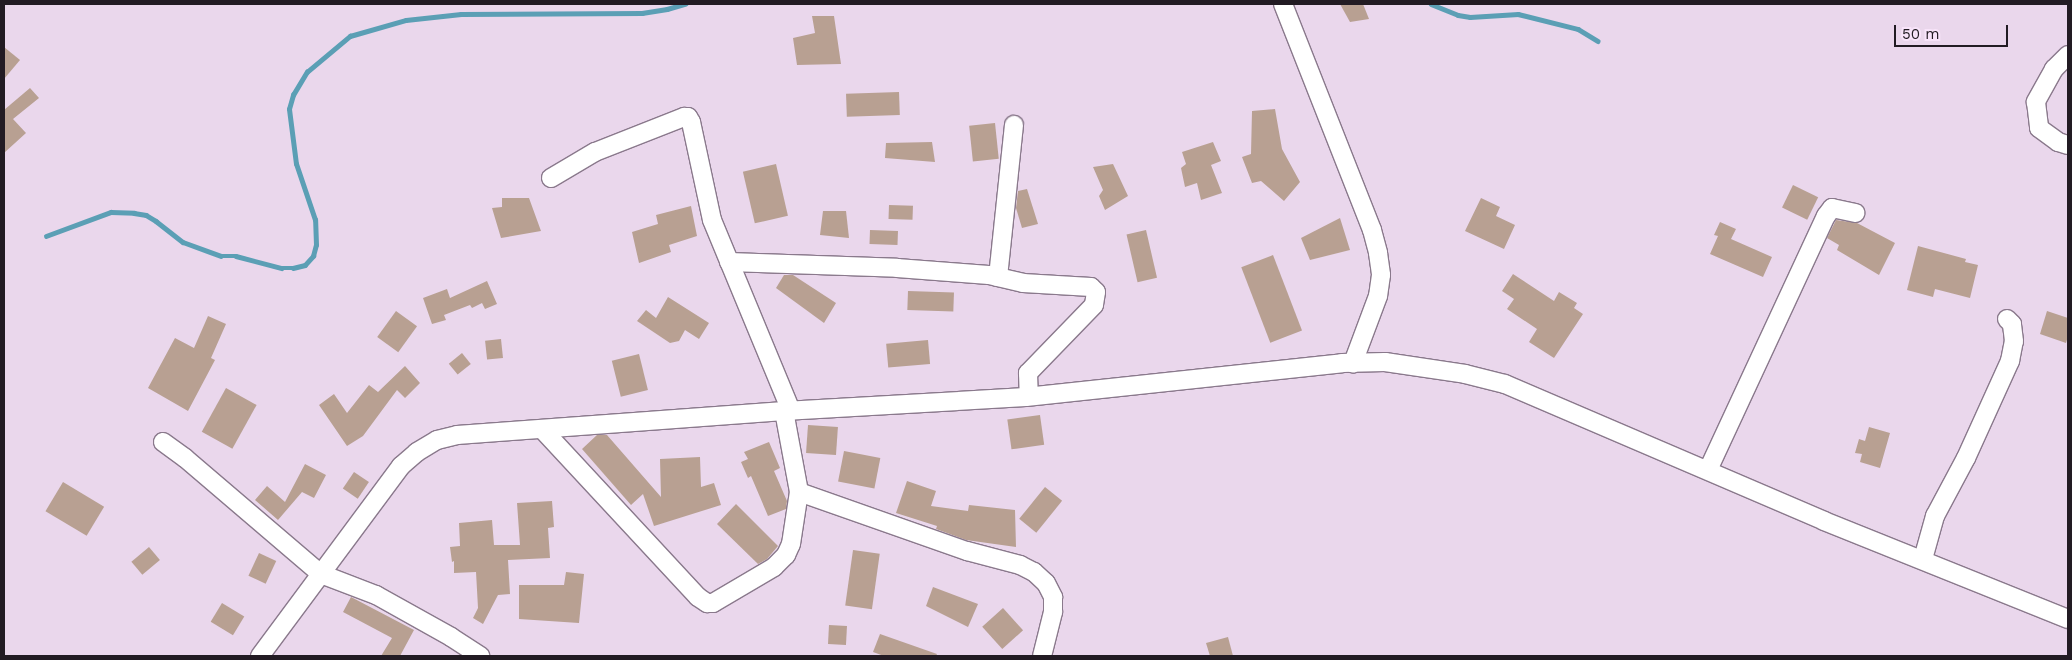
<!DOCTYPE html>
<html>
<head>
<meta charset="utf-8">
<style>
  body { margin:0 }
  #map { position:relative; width:2072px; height:660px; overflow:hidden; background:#ead7ec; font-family:"Work Sans",sans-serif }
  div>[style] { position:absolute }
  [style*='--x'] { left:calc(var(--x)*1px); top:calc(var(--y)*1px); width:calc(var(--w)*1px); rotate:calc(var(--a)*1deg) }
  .stream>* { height:4.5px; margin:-2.25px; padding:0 2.25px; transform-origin:2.25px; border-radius:2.25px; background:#5b9fb5 }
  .building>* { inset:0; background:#b8a092; transform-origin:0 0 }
  .roads { filter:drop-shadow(1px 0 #8a798c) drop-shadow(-1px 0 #8a798c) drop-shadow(0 1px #8a798c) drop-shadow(0 -1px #8a798c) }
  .minor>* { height:18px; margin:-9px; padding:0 9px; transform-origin:9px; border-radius:9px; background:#fff }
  span { translate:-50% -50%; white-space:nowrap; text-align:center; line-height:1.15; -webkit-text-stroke:4.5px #f8e4fa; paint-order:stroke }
  .frame { position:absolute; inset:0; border:5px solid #221b23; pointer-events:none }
  .scale { position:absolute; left:1894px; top:25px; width:114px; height:22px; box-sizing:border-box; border:2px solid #221b23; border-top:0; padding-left:6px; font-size:15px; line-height:18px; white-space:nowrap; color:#221b23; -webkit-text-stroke:4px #f8e4fa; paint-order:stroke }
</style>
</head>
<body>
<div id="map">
  <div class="stream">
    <div style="--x:1431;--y:4;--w:29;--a:22"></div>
    <div style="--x:1458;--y:15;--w:12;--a:9"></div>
    <div style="--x:1470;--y:17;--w:48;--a:-3.6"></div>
    <div style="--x:1518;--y:14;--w:62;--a:14"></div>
    <div style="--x:1578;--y:29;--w:23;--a:31"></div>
    <div style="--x:46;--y:236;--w:69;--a:-20.3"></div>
    <div style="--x:111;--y:212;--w:23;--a:2"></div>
    <div style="--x:134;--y:213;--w:12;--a:9"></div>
    <div style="--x:146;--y:215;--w:12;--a:31"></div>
    <div style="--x:156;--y:221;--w:34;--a:38"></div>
    <div style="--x:183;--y:242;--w:40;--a:20.2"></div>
    <div style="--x:221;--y:256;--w:15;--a:0"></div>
    <div style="--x:236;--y:256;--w:47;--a:14.9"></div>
    <div style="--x:281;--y:268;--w:12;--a:0"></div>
    <div style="--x:293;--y:268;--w:12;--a:-14"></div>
    <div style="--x:305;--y:265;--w:12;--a:-48"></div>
    <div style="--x:313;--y:256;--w:11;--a:-75"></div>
    <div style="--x:316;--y:245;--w:25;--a:-92"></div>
    <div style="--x:315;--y:220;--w:59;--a:-108.7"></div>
    <div style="--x:296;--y:164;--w:55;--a:-97.3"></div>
    <div style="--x:289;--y:109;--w:15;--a:-74"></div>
    <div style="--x:293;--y:95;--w:27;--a:-59"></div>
    <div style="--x:307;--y:72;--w:56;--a:-39.9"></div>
    <div style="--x:350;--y:36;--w:58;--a:-15.9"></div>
    <div style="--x:406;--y:20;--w:55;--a:-6.2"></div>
    <div style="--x:461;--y:14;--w:181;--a:-0.3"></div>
    <div style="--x:642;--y:13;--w:25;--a:-9"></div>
    <div style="--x:667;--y:9;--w:19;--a:-16"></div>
  </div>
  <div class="building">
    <div style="clip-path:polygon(1340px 4px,1363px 4px,1369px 19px,1350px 22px)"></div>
    <div style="clip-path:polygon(812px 16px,834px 16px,841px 64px,797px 65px,793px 38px,815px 33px)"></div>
    <div style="clip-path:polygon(4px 47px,20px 60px,4px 79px)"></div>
    <div style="clip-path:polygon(30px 88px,39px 98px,13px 119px,26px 133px,4px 153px,4px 110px)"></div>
    <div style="left:899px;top:92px;width:23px;height:53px;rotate:88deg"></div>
    <div style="clip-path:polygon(1275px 109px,1282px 149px,1300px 182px,1284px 201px,1261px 181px,1252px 183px,1242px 157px,1251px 154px,1252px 111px)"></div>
    <div style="left:995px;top:123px;width:36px;height:26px;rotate:84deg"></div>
    <div style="clip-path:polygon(932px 142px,935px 162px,885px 158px,886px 143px)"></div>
    <div style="clip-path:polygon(1213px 142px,1221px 161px,1211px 165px,1222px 193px,1201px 200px,1197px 183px,1185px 187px,1181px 168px,1186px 164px,1182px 152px)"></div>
    <div style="left:776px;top:164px;width:53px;height:34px;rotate:77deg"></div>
    <div style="clip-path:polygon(1113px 164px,1128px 196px,1105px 210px,1099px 196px,1103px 190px,1093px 167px)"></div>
    <div style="left:1793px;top:185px;width:28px;height:25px;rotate:26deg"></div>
    <div style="clip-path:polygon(1027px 189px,1038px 224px,1022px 228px,1016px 208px,1018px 191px)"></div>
    <div style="clip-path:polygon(502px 198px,529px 198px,541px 231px,501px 238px,492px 208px,502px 207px)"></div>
    <div style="clip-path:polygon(1481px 198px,1500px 207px,1496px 216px,1515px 225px,1504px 249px,1465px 231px)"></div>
    <div style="left:889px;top:205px;width:24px;height:14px;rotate:2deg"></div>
    <div style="clip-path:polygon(691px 206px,697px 236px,669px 245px,671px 252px,639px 263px,632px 232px,658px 224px,656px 215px)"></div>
    <div style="clip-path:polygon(823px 211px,846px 211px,849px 238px,820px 235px)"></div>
    <div style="clip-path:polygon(1340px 218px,1350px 250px,1310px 260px,1301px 238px)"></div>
    <div style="clip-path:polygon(1836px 220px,1857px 223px,1895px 243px,1879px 275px,1837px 250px,1839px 245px,1827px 238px)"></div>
    <div style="clip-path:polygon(1720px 222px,1736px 229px,1731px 239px,1772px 257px,1763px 277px,1710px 254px,1718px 236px,1714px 235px)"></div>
    <div style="left:870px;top:230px;width:28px;height:14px;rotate:2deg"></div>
    <div style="left:1146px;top:230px;width:49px;height:20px;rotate:77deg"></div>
    <div style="clip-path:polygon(1918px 246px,1966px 259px,1965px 262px,1978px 265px,1970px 298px,1935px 289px,1933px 297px,1907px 290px)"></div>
    <div style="left:1273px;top:255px;width:81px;height:34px;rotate:69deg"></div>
    <div style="clip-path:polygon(1513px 274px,1554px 301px,1559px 292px,1577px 303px,1574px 308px,1583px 314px,1554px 358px,1529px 342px,1537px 329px,1507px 309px,1514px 299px,1502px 291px)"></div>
    <div style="clip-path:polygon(784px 275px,793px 275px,836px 303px,824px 323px,776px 288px)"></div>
    <div style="clip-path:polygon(487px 281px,497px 304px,485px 309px,482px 303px,472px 308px,470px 305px,444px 315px,446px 320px,432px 324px,423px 298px,447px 289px,450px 298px)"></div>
    <div style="left:908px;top:291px;width:46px;height:19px;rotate:2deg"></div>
    <div style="clip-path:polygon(668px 297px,709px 323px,699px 339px,685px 330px,679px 341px,670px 343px,637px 321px,646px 310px,656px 318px)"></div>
    <div style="left:396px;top:311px;width:26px;height:32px;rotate:36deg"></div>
    <div style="clip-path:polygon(2047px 311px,2068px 318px,2068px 336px,2066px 343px,2040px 334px)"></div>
    <div style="clip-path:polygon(208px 316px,226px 324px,211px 358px,215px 360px,188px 411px,148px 388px,175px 338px,194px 348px)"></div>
    <div style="left:501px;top:339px;width:19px;height:16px;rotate:84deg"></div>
    <div style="left:928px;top:340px;width:24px;height:42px;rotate:85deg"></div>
    <div style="left:462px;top:353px;width:14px;height:17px;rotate:51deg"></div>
    <div style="left:639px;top:354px;width:37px;height:28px;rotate:76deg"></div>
    <div style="clip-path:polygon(405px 366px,420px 383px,405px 398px,397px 390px,363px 436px,347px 446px,319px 405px,334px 394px,347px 413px,369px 385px,378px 392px)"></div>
    <div style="left:226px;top:388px;width:35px;height:50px;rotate:29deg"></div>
    <div style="left:1040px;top:415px;width:30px;height:33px;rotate:82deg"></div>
    <div style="left:808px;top:425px;width:30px;height:28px;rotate:4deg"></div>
    <div style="clip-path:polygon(1869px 427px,1890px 433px,1880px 468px,1860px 462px,1862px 454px,1855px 453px,1859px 439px,1865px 441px)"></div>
    <div style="clip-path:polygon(597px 435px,607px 435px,661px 497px,660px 459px,700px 457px,701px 487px,714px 483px,721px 505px,654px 526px,643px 494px,631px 505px,582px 449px)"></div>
    <div style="clip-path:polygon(769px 442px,780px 468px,774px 471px,787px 501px,786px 509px,768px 516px,751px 476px,748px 478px,741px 462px,748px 459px,744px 452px)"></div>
    <div style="left:844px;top:451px;width:37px;height:31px;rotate:11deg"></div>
    <div style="clip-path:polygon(305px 464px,326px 475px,314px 498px,302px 492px,278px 520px,255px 500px,267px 486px,285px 502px)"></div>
    <div style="left:354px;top:472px;width:18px;height:20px;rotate:34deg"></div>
    <div style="clip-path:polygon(907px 481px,936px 491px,931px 506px,968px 511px,969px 505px,1015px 510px,1016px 547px,966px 540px,936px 529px,937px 526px,896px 513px)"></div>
    <div style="left:63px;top:482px;width:48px;height:34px;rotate:31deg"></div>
    <div style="left:1045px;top:487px;width:22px;height:41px;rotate:39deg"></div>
    <div style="clip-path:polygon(552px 501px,554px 527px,548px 528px,550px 558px,508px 560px,510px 594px,498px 595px,483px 624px,473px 618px,478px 608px,476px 572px,454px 573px,454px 561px,452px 562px,450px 547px,460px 546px,459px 523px,492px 520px,494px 545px,520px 545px,517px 503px)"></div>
    <div style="clip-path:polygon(736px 504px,778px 546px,767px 559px,758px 564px,717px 524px)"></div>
    <div style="left:149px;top:547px;width:17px;height:23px;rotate:50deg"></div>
    <div style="left:853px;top:550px;width:27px;height:56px;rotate:8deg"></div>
    <div style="left:259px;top:553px;width:19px;height:25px;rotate:25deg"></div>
    <div style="clip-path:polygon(566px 572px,584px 574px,579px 623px,519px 619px,519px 585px,564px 585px)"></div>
    <div style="clip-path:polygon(933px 587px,978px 604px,968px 627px,926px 606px)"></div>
    <div style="clip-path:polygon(351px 597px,414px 630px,400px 656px,381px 656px,392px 638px,343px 612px)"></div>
    <div style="left:222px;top:603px;width:26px;height:22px;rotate:31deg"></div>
    <div style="left:1003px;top:608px;width:30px;height:28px;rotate:48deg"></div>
    <div style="left:829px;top:625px;width:18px;height:19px;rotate:3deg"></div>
    <div style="clip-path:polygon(880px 634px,937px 654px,936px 656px,884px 656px,873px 652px)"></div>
    <div style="clip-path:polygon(1228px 637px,1233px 656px,1210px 656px,1206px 643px)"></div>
  </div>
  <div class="roads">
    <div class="minor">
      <div style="--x:1283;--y:4;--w:243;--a:68.5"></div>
      <div style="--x:1372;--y:230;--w:24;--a:75"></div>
      <div style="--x:1378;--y:253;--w:22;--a:82"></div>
      <div style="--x:1381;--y:275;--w:21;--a:98"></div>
      <div style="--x:1378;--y:296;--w:72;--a:110.5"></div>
      <div style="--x:2068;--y:55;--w:20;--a:135"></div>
      <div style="--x:2054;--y:69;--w:38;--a:119"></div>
      <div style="--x:2036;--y:102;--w:26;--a:83"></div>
      <div style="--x:2039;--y:128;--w:24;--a:36"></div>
      <div style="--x:2058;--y:142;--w:10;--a:17"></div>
      <div style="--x:551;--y:178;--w:51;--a:-30.6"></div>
      <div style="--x:595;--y:152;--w:96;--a:-21.5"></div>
      <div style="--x:684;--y:117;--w:4;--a:0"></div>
      <div style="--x:688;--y:117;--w:6;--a:59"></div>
      <div style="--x:691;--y:122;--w:100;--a:77.9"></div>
      <div style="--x:712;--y:220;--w:207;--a:67.5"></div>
      <div style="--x:729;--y:262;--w:168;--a:2"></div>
      <div style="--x:897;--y:268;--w:92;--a:4.4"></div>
      <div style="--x:989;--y:275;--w:35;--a:13"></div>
      <div style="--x:1023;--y:283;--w:68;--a:3.4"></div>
      <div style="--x:1091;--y:287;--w:7;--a:45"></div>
      <div style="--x:1096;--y:292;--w:13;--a:99"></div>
      <div style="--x:1094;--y:305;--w:95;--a:134.1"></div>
      <div style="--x:1028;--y:373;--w:23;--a:88"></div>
      <div style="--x:998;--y:277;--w:153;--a:-84"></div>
      <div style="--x:784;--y:411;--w:82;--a:79.5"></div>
      <div style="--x:799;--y:492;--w:178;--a:19.4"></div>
      <div style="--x:967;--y:551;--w:55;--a:14.8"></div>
      <div style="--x:1020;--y:565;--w:16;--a:27"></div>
      <div style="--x:1034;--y:572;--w:16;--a:43"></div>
      <div style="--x:1046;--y:583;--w:16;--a:63"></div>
      <div style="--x:1053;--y:597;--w:15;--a:90"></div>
      <div style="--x:1053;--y:612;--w:45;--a:104"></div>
      <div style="--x:542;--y:429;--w:229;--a:47.1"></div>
      <div style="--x:698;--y:597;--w:11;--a:34"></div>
      <div style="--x:707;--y:603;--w:6;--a:0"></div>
      <div style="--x:713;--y:603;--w:71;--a:-30.5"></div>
      <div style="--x:774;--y:567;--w:17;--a:-45"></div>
      <div style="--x:786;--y:555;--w:12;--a:-66"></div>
      <div style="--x:791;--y:544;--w:53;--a:-81.3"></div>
      <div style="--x:163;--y:442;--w:27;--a:36"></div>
      <div style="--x:185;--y:458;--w:179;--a:40.5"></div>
      <div style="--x:321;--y:574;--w:59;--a:20.9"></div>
      <div style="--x:376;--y:595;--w:86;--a:29.2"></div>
      <div style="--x:451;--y:637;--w:35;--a:33"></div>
      <div style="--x:1708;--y:470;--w:280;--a:-65.1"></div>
      <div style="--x:1826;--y:216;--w:10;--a:-53"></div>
      <div style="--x:1832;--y:208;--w:24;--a:12"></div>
      <div style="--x:1923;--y:559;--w:45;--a:-74.4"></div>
      <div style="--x:1935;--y:516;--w:66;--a:-61.9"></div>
      <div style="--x:1966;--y:458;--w:107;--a:-65.6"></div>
      <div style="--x:2010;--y:361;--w:20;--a:-79"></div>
      <div style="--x:2014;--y:341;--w:17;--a:-97"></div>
      <div style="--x:2012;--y:324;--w:7;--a:-135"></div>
      <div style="--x:260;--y:656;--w:237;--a:-53.4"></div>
      <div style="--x:401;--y:466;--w:21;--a:-41"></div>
      <div style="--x:417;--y:452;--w:23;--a:-31"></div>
      <div style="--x:437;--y:440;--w:21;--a:-14"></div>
      <div style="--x:457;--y:435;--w:328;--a:-4.2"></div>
      <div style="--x:784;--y:411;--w:242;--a:-3.3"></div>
      <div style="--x:1026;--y:397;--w:318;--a:-6.1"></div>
      <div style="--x:1342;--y:363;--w:43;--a:-1.3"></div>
      <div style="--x:1385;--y:362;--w:81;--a:8.5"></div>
      <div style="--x:1465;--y:374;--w:41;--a:14"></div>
      <div style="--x:1505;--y:384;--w:347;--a:23.2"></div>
      <div style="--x:1824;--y:521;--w:263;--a:21.9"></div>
    </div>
  </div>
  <div class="frame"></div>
  <div class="scale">50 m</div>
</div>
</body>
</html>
